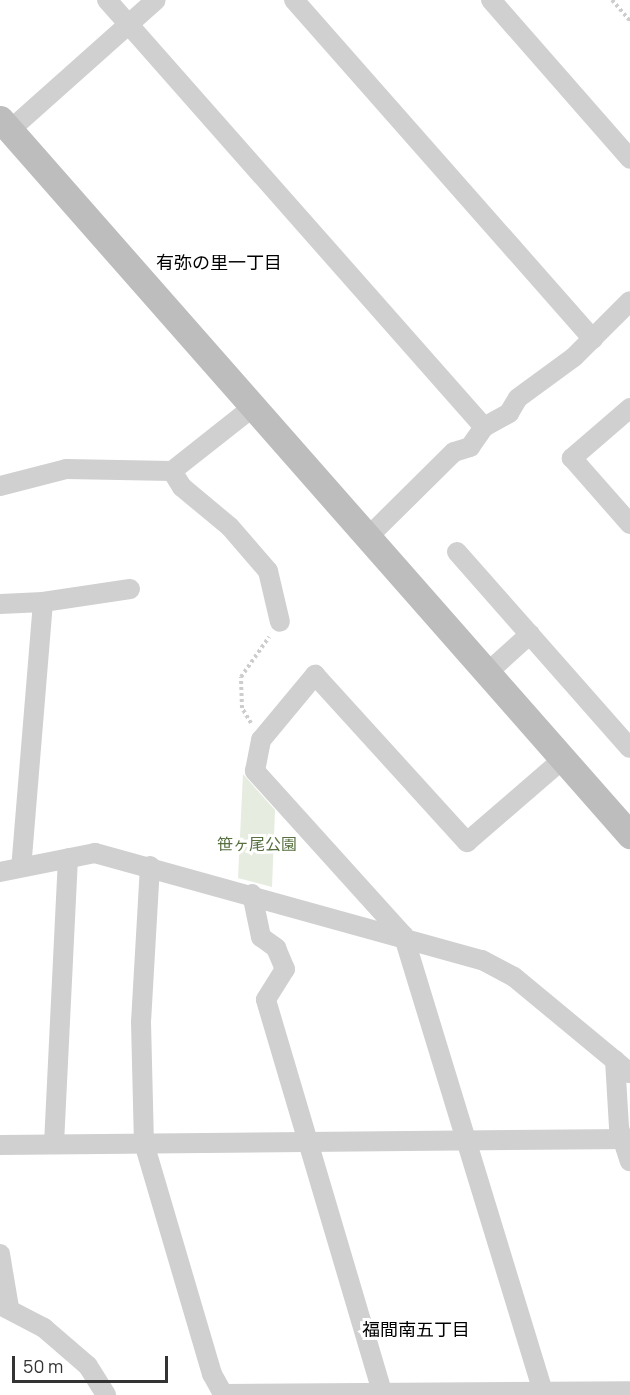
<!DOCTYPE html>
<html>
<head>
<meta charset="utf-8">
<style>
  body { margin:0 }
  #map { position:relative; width:630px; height:1395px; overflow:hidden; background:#fff; font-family:Manrope,"Noto Sans JP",sans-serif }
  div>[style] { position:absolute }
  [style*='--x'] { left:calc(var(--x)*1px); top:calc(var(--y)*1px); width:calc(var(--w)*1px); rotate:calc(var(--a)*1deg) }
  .green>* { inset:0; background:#e6ecdf }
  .path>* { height:4px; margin-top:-2px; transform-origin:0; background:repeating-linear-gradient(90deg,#cdcdcd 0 3px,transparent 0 6px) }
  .street>* { height:20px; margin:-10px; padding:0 10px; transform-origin:10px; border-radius:10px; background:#d0d0d0 }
  .secondary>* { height:27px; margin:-13.5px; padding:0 13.5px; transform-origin:13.5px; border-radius:13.5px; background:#bdbdbd }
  span { translate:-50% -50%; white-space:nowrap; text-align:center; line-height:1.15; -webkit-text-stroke:6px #fff; paint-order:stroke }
  .park-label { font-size:16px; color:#56703f }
  .neighbourhood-label { font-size:18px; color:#000 }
  .scale { position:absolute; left:12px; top:1356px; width:156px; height:27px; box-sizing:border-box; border:3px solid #333; border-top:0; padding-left:8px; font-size:18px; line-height:21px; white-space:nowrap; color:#333; -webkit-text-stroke:4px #fff; paint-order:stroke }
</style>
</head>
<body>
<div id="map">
  <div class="green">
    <div style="clip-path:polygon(243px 774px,275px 810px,272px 887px,238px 878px)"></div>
  </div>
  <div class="path">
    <div style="--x:612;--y:0;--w:28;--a:49"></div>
    <div style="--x:251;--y:723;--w:17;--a:-121"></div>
    <div style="--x:242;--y:708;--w:31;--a:-92"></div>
    <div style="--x:241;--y:677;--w:49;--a:-55"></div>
  </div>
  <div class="street">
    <div style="--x:107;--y:0;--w:570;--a:48.56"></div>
    <div style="--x:294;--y:0;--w:452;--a:48.6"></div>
    <div style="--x:491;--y:0;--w:211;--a:48.8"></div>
    <div style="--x:10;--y:130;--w:195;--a:-41.7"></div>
    <div style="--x:630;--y:408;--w:77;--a:139.2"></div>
    <div style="--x:572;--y:458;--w:88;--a:48.7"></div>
    <div style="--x:172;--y:471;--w:19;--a:58"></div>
    <div style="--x:182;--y:487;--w:62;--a:39.8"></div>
    <div style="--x:230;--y:527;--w:58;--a:49.2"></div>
    <div style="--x:268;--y:571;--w:52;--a:76.8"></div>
    <div style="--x:0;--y:486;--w:68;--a:-14.4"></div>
    <div style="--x:66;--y:469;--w:106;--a:1.1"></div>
    <div style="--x:172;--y:471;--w:103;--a:-38.3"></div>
    <div style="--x:368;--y:537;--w:121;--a:-44.7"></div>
    <div style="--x:454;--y:452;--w:17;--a:-17"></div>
    <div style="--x:470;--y:447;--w:24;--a:-55"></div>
    <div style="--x:484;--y:427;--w:29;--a:-29"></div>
    <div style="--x:509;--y:413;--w:17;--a:-59"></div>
    <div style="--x:518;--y:398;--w:69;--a:-36.2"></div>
    <div style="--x:574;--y:357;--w:79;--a:-45"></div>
    <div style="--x:457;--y:552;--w:261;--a:48.6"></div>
    <div style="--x:43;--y:602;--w:88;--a:-8.5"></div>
    <div style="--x:0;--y:604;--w:43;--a:-2.7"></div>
    <div style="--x:43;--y:602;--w:266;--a:94.7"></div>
    <div style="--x:487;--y:673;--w:58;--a:-42.2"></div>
    <div style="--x:150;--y:866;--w:156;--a:93.3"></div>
    <div style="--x:141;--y:1022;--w:121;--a:88.6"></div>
    <div style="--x:144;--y:1143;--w:241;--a:73.6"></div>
    <div style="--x:212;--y:1374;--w:23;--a:61"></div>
    <div style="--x:223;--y:1394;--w:407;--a:-0.4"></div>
    <div style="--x:0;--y:872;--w:97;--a:-11.3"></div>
    <div style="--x:95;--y:853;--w:402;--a:15.5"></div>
    <div style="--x:482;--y:960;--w:36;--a:28"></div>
    <div style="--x:514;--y:977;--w:151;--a:39.6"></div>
    <div style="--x:252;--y:894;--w:44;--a:78.2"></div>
    <div style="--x:261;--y:937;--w:19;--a:36"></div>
    <div style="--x:276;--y:948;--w:23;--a:67"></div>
    <div style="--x:285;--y:969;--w:36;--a:122"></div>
    <div style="--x:266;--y:1000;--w:412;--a:73.5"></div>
    <div style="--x:615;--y:1060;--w:68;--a:86.6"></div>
    <div style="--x:619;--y:1128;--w:35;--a:72"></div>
    <div style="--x:54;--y:1144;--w:286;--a:-87.2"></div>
    <div style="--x:0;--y:1145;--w:630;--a:-0.55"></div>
    <div style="--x:0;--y:1254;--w:55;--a:80.5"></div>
    <div style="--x:0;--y:1305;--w:50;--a:27.6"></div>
    <div style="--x:44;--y:1328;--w:58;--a:40.8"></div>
    <div style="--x:88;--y:1366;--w:34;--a:58"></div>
    <div style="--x:544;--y:1395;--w:481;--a:-107"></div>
    <div style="--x:403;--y:935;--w:221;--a:-132.1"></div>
    <div style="--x:255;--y:771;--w:32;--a:-79"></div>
    <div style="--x:261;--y:740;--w:85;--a:-50.3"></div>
    <div style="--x:315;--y:675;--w:226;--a:47.7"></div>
    <div style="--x:467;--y:842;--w:127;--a:-40.8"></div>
  </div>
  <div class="secondary">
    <div style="--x:0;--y:119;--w:954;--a:48.66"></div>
  </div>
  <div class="park-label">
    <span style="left:257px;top:844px">笹ヶ尾公園</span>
  </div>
  <div class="neighbourhood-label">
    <span style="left:219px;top:262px">有弥の里一丁目</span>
    <span style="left:416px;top:1329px">福間南五丁目</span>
  </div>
  <div class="scale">50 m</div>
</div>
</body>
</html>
